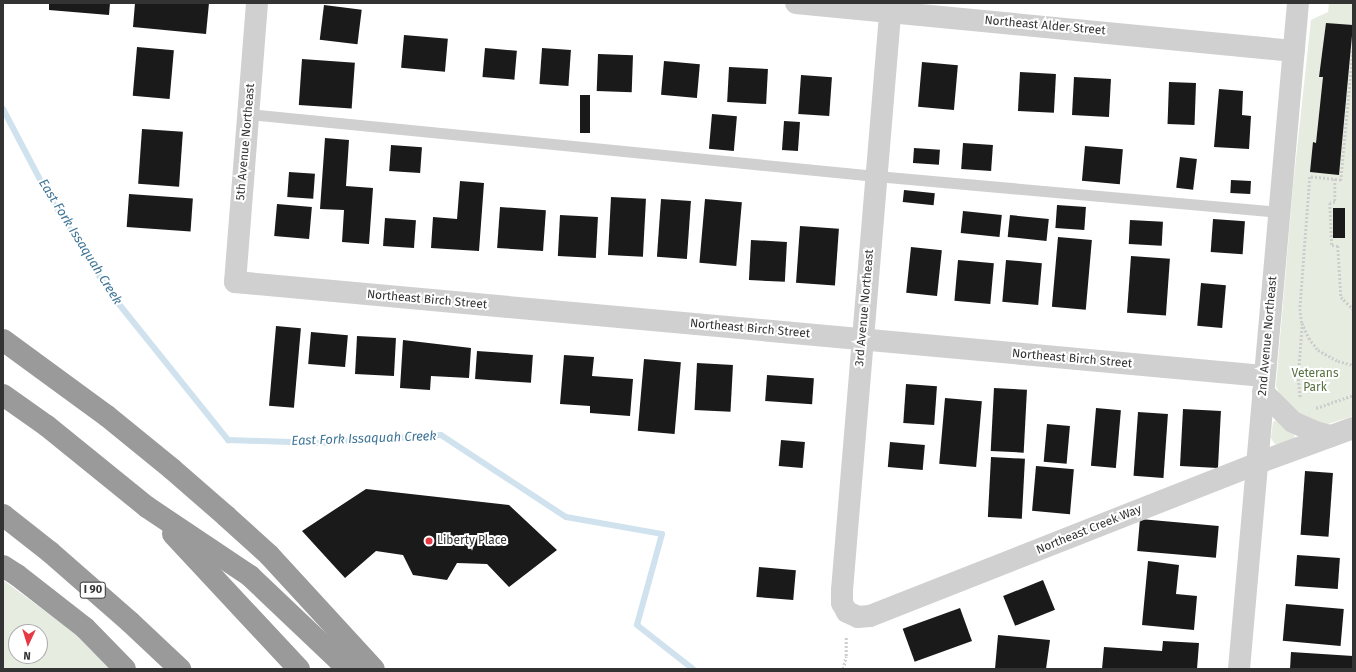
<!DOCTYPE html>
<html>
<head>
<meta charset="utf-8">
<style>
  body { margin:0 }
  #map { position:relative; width:1356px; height:672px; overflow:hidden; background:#fff; font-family:"Fira Sans",sans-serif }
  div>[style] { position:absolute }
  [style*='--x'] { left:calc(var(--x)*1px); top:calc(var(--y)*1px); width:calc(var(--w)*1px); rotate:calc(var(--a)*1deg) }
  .green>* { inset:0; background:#e6ecdf }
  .stream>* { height:6px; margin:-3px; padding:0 3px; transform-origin:3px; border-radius:3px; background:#cfe2ee }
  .building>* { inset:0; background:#1a1a1a; transform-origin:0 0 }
  .path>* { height:2.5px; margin-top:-1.25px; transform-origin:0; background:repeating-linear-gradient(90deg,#cdcdcd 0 2px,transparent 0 4px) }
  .lane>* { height:11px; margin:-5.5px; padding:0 5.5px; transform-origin:5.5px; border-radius:5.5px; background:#d0d0d0 }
  .street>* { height:22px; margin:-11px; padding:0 11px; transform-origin:11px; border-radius:11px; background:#d0d0d0 }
  .highway>* { height:22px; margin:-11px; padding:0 11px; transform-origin:11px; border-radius:11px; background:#9a9a9a }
  .dots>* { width:11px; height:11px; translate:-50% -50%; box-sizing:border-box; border:2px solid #fff; border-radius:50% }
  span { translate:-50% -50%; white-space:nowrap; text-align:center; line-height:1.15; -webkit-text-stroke:4px #fff; paint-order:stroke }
  .shield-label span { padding:1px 3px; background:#fff; border:1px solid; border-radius:3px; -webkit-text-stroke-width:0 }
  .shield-label { font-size:11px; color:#333; font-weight:700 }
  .street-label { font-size:12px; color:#333 }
  .park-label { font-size:12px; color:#56703f }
  .poi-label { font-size:12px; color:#333 }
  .left { translate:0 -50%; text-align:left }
  .water-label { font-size:13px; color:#3f7597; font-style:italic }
  .frame { position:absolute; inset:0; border:4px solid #333; pointer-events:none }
  .north { position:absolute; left:8px; top:624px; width:40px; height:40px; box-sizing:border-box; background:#fff; border:1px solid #adadad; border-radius:50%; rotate:184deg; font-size:11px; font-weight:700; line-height:16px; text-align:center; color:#333 }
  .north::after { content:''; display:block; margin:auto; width:14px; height:18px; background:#e63946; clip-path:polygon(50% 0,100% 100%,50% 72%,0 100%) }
</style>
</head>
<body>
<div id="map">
  <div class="green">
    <div style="clip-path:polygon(1329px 3px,1353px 3px,1353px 416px,1322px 426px,1306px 423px,1283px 401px,1276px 386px,1293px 186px,1311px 20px,1328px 12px)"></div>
    <div style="clip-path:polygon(1277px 420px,1294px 434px,1296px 441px,1278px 446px,1274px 443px,1271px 438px,1272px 429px,1273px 422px)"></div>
    <div style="clip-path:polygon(evenodd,3px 580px,49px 614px,122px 669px,3px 669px,3px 580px,16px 632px,40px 632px,40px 656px,16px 656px,16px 632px)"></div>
  </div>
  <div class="stream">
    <div style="--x:3;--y:109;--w:93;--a:62.3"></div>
    <div style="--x:46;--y:191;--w:120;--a:57.9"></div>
    <div style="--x:110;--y:293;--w:189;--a:51.2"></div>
    <div style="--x:228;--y:440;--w:92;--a:1.9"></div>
    <div style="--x:320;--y:443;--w:121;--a:-3.8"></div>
    <div style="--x:441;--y:435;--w:149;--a:33.3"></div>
    <div style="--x:566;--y:517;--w:97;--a:10"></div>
    <div style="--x:662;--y:534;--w:94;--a:105.4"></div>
    <div style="--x:637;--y:625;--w:71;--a:38.2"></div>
  </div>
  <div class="building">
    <div style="clip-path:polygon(49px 3px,110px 3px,109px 15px,49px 10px)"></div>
    <div style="clip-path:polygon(135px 3px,209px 3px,206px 34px,133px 27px)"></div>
    <div style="left:324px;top:5px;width:38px;height:35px;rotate:7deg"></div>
    <div style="clip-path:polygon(1326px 23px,1353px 25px,1339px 175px,1310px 172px,1313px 142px,1316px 143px,1323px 77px,1319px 77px)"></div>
    <div style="left:404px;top:35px;width:44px;height:33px;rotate:5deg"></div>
    <div style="left:137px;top:47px;width:37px;height:49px;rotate:5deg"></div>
    <div style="left:485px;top:48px;width:32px;height:29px;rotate:5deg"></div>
    <div style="left:542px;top:48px;width:29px;height:36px;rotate:4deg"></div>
    <div style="left:598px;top:54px;width:35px;height:37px;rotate:2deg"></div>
    <div style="left:302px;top:59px;width:53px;height:46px;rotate:4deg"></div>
    <div style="left:664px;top:61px;width:36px;height:34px;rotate:5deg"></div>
    <div style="left:922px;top:62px;width:36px;height:45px;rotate:5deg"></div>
    <div style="left:729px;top:67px;width:39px;height:35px;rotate:3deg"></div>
    <div style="left:1020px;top:72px;width:36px;height:39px;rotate:3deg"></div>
    <div style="left:801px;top:75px;width:31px;height:39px;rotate:4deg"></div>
    <div style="left:1074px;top:77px;width:37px;height:38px;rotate:3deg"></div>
    <div style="left:1169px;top:82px;width:27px;height:42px;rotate:2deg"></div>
    <div style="clip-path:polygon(1219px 89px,1243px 91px,1242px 115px,1251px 116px,1249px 149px,1214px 147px)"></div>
    <div style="left:580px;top:95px;width:10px;height:38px"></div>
    <div style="left:712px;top:114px;width:25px;height:35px;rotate:5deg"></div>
    <div style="left:784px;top:121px;width:16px;height:29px;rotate:4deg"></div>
    <div style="left:142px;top:129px;width:41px;height:55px;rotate:4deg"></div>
    <div style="clip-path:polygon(325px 138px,349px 140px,346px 186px,373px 188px,369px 244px,342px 242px,344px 210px,320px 209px)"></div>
    <div style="left:963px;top:143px;width:30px;height:26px;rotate:4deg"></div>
    <div style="left:391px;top:145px;width:31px;height:26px;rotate:4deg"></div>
    <div style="left:1085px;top:146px;width:38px;height:35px;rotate:5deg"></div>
    <div style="left:914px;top:148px;width:26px;height:15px;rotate:4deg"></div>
    <div style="left:1180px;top:157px;width:17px;height:31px;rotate:7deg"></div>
    <div style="left:289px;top:172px;width:26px;height:25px;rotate:4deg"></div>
    <div style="left:1231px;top:180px;width:20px;height:13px;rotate:3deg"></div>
    <div style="clip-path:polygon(460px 181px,484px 183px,479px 251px,431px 248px,433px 217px,457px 219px)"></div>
    <div style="left:904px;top:190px;width:31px;height:12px;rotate:6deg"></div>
    <div style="left:129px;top:194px;width:64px;height:33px;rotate:4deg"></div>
    <div style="left:611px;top:197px;width:35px;height:58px;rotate:3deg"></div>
    <div style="left:661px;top:199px;width:30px;height:58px;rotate:4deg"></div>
    <div style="left:705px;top:199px;width:37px;height:64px;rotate:5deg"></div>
    <div style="left:277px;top:204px;width:35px;height:32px;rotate:5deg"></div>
    <div style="left:1057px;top:205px;width:29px;height:23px;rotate:4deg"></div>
    <div style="left:500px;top:207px;width:46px;height:41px;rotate:4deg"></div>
    <div style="left:1333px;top:208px;width:12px;height:30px"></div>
    <div style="left:963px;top:211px;width:39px;height:22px;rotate:6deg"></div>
    <div style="left:560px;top:215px;width:38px;height:41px;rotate:3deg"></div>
    <div style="left:1010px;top:215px;width:39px;height:22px;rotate:6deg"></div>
    <div style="left:385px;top:218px;width:31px;height:28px;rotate:4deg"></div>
    <div style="left:1213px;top:219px;width:32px;height:33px;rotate:4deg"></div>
    <div style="left:1130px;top:220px;width:33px;height:24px;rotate:3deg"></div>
    <div style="left:800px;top:226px;width:39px;height:57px;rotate:4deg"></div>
    <div style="left:1058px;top:237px;width:34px;height:70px;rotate:5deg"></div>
    <div style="left:751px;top:240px;width:36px;height:40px;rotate:3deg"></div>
    <div style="left:911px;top:247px;width:31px;height:46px;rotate:6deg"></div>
    <div style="left:1131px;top:256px;width:39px;height:57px;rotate:4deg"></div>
    <div style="left:958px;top:260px;width:36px;height:41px;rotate:5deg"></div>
    <div style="left:1006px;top:260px;width:36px;height:42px;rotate:5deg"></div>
    <div style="left:1201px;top:283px;width:25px;height:43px;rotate:5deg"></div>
    <div style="left:276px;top:326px;width:25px;height:80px;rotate:5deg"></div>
    <div style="left:311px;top:332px;width:37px;height:32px;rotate:5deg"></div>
    <div style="left:357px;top:336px;width:39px;height:38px;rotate:3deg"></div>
    <div style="clip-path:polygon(403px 340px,471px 348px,469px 378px,431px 376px,430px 390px,400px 388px)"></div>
    <div style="left:477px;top:351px;width:56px;height:28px;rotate:4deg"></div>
    <div style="clip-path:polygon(564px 355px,594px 357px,592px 376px,633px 379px,630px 416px,590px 413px,590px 406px,560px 404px)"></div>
    <div style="left:644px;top:359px;width:37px;height:72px;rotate:5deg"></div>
    <div style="left:697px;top:363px;width:36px;height:47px;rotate:3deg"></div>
    <div style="left:767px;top:375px;width:47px;height:26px;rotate:4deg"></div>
    <div style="left:906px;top:384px;width:31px;height:39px;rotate:4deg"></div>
    <div style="left:994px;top:388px;width:33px;height:63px;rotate:3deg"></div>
    <div style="left:945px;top:398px;width:37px;height:66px;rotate:5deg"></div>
    <div style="left:1096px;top:408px;width:25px;height:58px;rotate:5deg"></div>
    <div style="left:1183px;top:409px;width:38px;height:57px;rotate:3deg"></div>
    <div style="left:1138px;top:412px;width:30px;height:64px;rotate:4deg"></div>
    <div style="left:1047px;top:424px;width:23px;height:38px;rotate:5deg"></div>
    <div style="left:781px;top:440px;width:24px;height:26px;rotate:5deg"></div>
    <div style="left:890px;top:442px;width:35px;height:25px;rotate:5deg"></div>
    <div style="left:991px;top:457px;width:34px;height:60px;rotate:3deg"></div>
    <div style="left:1036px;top:466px;width:38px;height:45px;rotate:5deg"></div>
    <div style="left:1305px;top:471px;width:28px;height:64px;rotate:4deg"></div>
    <div style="clip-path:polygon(366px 489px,509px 505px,557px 550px,509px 587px,487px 564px,457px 563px,447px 580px,413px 575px,403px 555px,376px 551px,345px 578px,302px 531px)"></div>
    <div style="left:1140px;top:519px;width:79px;height:32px;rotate:5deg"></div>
    <div style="left:1297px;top:555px;width:43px;height:31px;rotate:4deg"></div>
    <div style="clip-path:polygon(1148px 561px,1179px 565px,1176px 594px,1197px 596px,1194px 630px,1142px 625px)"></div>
    <div style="left:759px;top:567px;width:37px;height:30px;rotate:5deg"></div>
    <div style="left:1043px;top:580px;width:32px;height:43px;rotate:68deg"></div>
    <div style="left:1286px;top:604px;width:58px;height:37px;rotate:5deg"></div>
    <div style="left:960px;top:608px;width:35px;height:61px;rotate:70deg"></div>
    <div style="clip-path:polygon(998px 635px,1050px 640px,1046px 669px,995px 669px)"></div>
    <div style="clip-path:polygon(1163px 641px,1199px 643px,1197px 669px,1102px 669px,1104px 647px,1162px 651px)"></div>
    <div style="clip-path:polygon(1291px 652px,1353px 656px,1353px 669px,1290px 669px)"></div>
  </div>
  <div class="path">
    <div style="--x:1353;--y:51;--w:130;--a:95.3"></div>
    <div style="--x:1341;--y:180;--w:31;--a:-174"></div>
    <div style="--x:1310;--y:177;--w:132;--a:94.3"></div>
    <div style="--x:1300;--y:309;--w:14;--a:82"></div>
    <div style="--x:1302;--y:323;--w:17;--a:65"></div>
    <div style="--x:1309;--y:338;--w:15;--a:53"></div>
    <div style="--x:1318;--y:350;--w:23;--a:29"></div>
    <div style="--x:1338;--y:361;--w:16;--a:15"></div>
    <div style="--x:1335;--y:179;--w:23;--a:90"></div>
    <div style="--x:1335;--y:202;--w:5;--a:169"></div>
    <div style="--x:1330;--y:203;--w:43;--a:87.3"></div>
    <div style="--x:1332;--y:246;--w:6;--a:0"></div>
    <div style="--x:1338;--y:246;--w:51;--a:86.6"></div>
    <div style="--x:1341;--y:297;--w:17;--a:45"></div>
    <div style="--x:1300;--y:397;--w:20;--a:-96"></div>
    <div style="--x:1298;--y:377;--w:53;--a:-85.7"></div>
    <div style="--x:1316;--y:408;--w:39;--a:-19"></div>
    <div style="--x:843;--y:669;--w:13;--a:-77"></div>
    <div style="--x:846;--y:656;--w:20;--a:-90"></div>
  </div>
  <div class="lane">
    <div style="--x:249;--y:114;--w:630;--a:5.65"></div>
    <div style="--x:876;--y:176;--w:405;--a:5.1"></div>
  </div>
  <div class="street">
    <div style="--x:257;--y:3;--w:280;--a:94.5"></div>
    <div style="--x:235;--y:282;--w:1033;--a:5.22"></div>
    <div style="--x:796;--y:3;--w:500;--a:5.51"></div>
    <div style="--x:891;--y:3;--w:589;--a:94.77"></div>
    <div style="--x:842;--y:590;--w:13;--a:90"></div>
    <div style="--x:842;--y:603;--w:10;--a:61"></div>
    <div style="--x:847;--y:612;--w:12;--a:24"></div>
    <div style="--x:858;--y:617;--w:12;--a:-5"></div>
    <div style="--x:870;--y:616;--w:417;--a:-21.5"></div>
    <div style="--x:1258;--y:463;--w:101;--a:-20.2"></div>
    <div style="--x:1263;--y:392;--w:42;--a:45"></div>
    <div style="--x:1293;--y:422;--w:24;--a:24"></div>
    <div style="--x:1315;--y:432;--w:16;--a:15"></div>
    <div style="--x:1239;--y:669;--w:669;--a:-84.94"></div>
  </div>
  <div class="highway">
    <div style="--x:3;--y:340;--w:129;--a:36.2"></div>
    <div style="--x:107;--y:416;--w:84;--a:39.2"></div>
    <div style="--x:172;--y:469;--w:72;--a:41"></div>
    <div style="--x:226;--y:516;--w:58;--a:42.2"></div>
    <div style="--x:269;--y:555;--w:155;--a:47.4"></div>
    <div style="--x:3;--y:395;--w:54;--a:35.2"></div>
    <div style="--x:47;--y:426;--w:129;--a:39"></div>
    <div style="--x:147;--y:507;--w:124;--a:33.8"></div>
    <div style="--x:250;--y:576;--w:135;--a:43.5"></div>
    <div style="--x:3;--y:515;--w:60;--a:38.2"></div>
    <div style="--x:50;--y:552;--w:106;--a:41.2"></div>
    <div style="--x:130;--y:622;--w:69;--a:43.2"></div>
    <div style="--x:173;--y:534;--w:185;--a:47"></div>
    <div style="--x:3;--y:566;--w:17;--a:33"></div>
    <div style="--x:17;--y:575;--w:86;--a:37.9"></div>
    <div style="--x:85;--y:628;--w:57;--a:45.7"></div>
  </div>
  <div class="dots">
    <div style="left:429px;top:541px;background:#e63946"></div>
  </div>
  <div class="shield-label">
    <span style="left:93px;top:590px">I 90</span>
  </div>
  <div class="street-label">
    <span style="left:1045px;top:26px;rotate:5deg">Northeast Alder Street</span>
    <span style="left:246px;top:142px;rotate:-85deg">5th Avenue Northeast</span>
    <span style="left:427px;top:300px;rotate:5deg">Northeast Birch Street</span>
    <span style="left:865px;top:308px;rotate:-85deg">3rd Avenue Northeast</span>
    <span style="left:750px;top:329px;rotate:5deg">Northeast Birch Street</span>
    <span style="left:1268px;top:336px;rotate:-85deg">2nd Avenue Northeast</span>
    <span style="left:1072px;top:359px;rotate:5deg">Northeast Birch Street</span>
    <span style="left:1089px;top:530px;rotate:-22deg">Northeast Creek Way</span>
  </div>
  <div class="park-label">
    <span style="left:1315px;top:381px">Veterans<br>Park</span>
  </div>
  <div class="poi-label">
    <span class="left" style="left:437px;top:541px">Liberty Place</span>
  </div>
  <div class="water-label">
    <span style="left:80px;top:242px;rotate:58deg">East Fork Issaquah Creek</span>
    <span style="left:364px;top:439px;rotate:-2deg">East Fork Issaquah Creek</span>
  </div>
  <div class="frame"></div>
  <div class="north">N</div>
</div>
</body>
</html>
